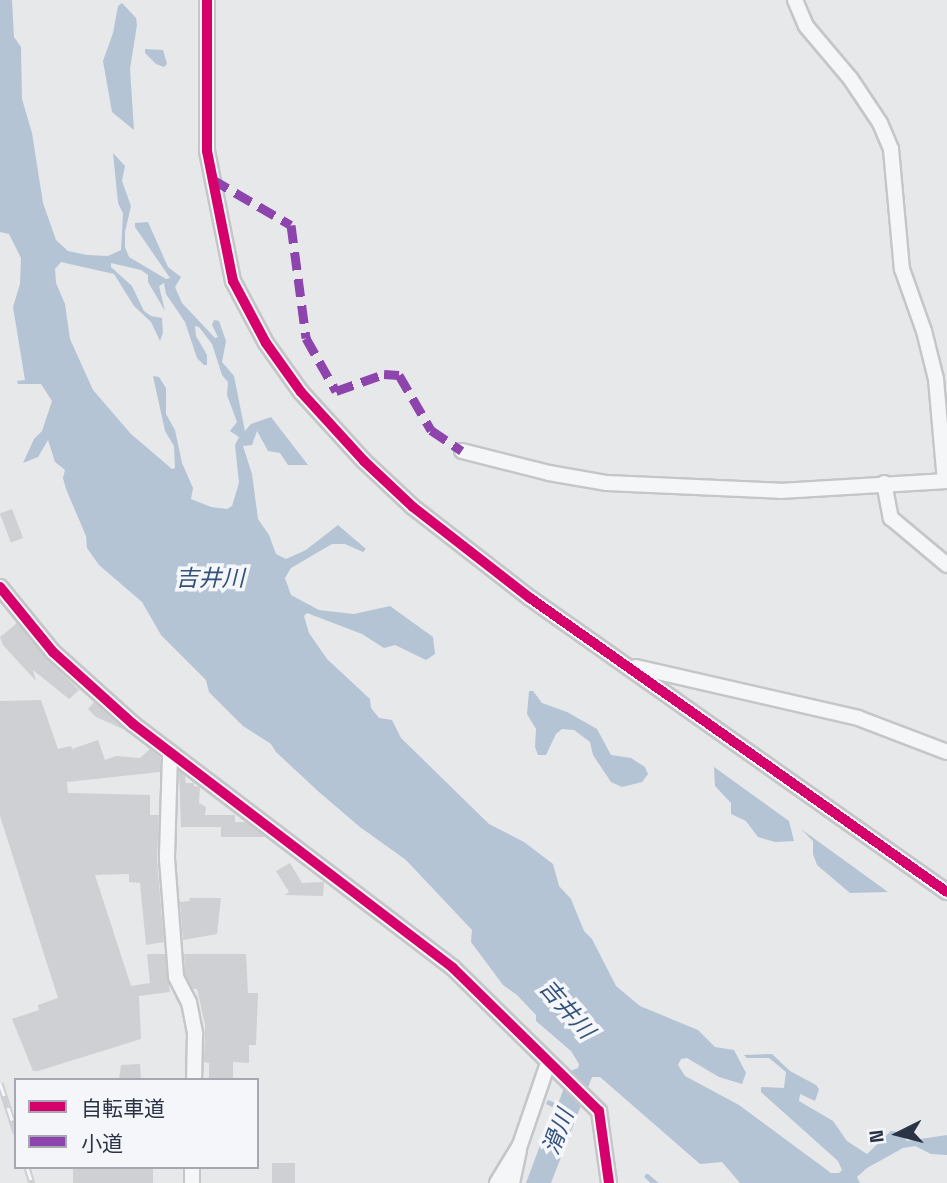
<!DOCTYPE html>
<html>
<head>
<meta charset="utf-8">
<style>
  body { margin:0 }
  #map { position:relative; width:947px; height:1183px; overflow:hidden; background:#e6e8ea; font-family:"Space Grotesk","Noto Sans JP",sans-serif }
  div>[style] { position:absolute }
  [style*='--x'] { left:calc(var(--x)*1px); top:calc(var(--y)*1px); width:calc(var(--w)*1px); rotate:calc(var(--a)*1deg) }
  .water>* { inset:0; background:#b4c4d5 }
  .stream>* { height:4.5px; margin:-2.25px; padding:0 2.25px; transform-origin:2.25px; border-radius:2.25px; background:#b4c4d5 }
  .building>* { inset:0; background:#ced0d3; transform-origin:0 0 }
  .roads { filter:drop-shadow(2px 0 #c4c6c8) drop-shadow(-2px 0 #c4c6c8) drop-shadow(0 2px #c4c6c8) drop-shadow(0 -2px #c4c6c8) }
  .minor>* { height:14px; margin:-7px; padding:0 7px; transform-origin:7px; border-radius:7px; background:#f5f6f7 }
  .rail>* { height:7px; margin-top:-3.5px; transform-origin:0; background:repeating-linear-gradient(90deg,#f4f6f9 0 13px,#cecfd2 0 26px); box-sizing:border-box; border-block:2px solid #cecfd2 }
  .quiet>* { height:9px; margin-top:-4.5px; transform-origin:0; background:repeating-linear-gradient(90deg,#8e44ad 0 18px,transparent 0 27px) }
  .cycleway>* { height:10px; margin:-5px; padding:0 5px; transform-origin:5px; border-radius:5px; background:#d6006c }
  span { translate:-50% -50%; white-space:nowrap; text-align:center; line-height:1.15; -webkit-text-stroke:7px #f4f6f9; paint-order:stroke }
  .water-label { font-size:23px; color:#34527a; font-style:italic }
  .legend { position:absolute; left:14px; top:1078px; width:245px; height:91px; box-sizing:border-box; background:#f4f6f9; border:2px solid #a4a8b1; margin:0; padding:9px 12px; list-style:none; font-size:21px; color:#2b3445 }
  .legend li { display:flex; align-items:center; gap:14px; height:35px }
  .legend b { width:35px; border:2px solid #a4a8b1 }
  .north { position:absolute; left:863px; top:1099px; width:70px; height:70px; -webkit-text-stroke:5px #f4f6f9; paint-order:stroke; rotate:264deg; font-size:19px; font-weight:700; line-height:28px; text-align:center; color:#2b3445 }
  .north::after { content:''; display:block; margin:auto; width:24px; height:32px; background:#2b3445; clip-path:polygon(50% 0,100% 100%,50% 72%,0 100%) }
</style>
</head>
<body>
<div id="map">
  <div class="water">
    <div style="clip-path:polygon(evenodd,0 0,12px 0,14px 37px,21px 47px,22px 99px,32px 133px,43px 203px,56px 240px,68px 251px,87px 255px,108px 256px,121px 250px,123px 213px,118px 203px,113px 153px,125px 166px,122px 181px,131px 206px,125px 232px,125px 247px,129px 257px,166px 279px,170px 278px,135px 227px,135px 223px,148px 222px,168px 267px,181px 277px,175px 287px,182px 303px,215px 338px,218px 337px,212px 325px,214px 320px,219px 321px,226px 341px,222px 362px,234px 376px,245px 431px,251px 424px,271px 417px,308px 465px,288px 465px,280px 453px,268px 451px,257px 431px,252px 445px,243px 446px,252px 474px,258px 519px,269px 535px,276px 554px,286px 559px,306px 550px,338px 525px,366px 549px,363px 552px,345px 544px,332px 544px,291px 568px,285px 578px,291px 595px,319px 610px,354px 614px,390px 606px,433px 637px,435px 654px,426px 660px,395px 645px,384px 648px,362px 634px,307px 613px,304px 616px,309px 633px,327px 659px,370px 699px,371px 708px,379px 718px,392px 720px,401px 738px,489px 824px,524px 842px,553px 864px,559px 886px,571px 899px,584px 931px,592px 939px,616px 986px,640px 1006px,698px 1030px,715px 1047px,734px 1050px,746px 1073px,742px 1084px,719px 1077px,687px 1058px,681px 1059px,678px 1065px,685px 1076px,739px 1105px,831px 1173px,839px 1173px,842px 1170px,838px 1161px,761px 1092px,761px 1087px,784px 1088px,786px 1072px,769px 1058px,747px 1058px,744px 1055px,772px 1054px,790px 1071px,816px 1085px,819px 1089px,815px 1101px,800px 1094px,799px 1101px,833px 1121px,847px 1141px,867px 1154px,891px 1131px,899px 1132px,907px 1141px,947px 1135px,947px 1155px,931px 1154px,915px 1146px,903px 1148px,867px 1168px,857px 1177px,860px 1183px,740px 1183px,722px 1162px,700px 1164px,600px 1077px,592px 1077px,551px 1183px,526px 1183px,554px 1108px,546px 1104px,548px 1100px,558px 1104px,570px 1071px,578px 1068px,579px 1064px,571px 1051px,536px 1021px,536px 1015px,517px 995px,503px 985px,471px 942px,472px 930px,406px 860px,360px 827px,319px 792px,276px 752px,271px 744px,243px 726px,209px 692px,206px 680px,161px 635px,142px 602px,99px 565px,87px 548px,86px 536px,66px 489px,63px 478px,65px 470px,55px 462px,48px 440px,38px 457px,23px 463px,34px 439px,42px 431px,52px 401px,41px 384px,18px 384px,17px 381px,25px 380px,13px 307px,20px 284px,21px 258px,9px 234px,0 232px,0 0,61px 262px,114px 274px,134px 306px,151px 322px,160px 341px,163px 333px,162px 318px,151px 316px,144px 311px,132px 286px,111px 267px,111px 263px,141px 270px,148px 275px,148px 282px,165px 311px,159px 286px,164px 283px,166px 294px,185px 322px,197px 358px,204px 365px,207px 365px,207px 355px,196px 336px,195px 326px,199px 327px,212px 344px,222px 375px,228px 382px,227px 395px,237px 422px,230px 431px,239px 437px,235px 445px,239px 483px,232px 506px,227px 509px,211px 507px,191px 499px,193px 488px,182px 463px,175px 430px,166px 414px,166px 388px,159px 377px,153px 376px,165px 431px,174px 446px,175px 468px,172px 469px,131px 434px,93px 390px,70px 339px,65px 304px,56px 283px,55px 269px,61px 262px)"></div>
    <div style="clip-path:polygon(122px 3px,136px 18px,137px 25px,130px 69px,134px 130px,112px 112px,103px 61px,113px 33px,118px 6px)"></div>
    <div style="clip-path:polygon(145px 49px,163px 50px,167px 64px,164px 67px,156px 64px,145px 53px)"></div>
    <div style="clip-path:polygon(529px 691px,533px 691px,542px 703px,567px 712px,597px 729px,611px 755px,631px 758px,645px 767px,648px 774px,642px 782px,622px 787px,611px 782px,593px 755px,590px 742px,574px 730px,562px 729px,556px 734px,546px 755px,538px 755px,535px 747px,536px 729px,527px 714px)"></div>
    <div style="clip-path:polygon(714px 767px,789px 821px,794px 841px,775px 842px,758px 837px,746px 821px,731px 814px,731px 803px,715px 786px)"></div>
    <div style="clip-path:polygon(801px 829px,888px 892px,850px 893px,817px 865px,813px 854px,813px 841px)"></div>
  </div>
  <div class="stream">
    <div style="--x:647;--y:1176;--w:11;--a:41"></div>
  </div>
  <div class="building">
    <div style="left:12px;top:509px;width:31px;height:13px;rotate:69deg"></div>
    <div style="clip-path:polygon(17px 623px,46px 658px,79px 690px,69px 699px,33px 670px,36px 681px,3px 645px,0 637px)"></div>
    <div style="clip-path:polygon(41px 700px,58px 749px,71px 746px,72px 749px,98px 740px,105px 760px,116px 756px,140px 758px,150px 749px,160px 757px,160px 772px,67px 782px,68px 793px,150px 795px,150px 815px,159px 815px,157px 860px,164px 942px,146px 945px,140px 883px,129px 882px,129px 874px,95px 875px,131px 986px,150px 983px,147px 954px,165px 954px,170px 992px,139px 996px,141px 1039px,38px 1071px,33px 1071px,12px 1019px,39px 1010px,38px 1005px,58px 998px,0 816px,0 701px)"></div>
    <div style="clip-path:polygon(94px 702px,125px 730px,96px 717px,88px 709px)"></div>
    <div style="clip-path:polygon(179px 771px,185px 776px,186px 783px,194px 783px,194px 786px,200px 787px,199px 803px,206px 807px,205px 815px,235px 815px,235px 822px,246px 822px,265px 837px,221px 837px,221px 827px,181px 827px)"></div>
    <div style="clip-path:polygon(290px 863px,302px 883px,324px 882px,323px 896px,285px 895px,293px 889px,289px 892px,276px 871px)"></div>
    <div style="clip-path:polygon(189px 898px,221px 898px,217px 934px,183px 940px,180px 902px,190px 901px)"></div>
    <div style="clip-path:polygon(184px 954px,246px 954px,248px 993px,258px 993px,256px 1045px,249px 1045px,249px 1063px,233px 1062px,233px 1080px,209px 1080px,209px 1063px,204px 1062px,205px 1025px,197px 989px,193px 989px,185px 974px)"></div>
    <div style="clip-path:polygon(140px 1064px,141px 1080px,119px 1080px,121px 1065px)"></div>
    <div style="left:295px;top:1163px;width:20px;height:23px;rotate:90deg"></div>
    <div style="left:73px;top:1167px;width:80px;height:17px"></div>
  </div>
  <div class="roads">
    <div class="minor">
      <div style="--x:207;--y:0;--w:151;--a:90"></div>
      <div style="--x:207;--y:151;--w:133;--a:78.7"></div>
      <div style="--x:233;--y:281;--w:70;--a:62"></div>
      <div style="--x:266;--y:343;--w:60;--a:54.5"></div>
      <div style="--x:301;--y:392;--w:93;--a:47.6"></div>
      <div style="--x:364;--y:461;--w:67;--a:43.2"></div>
      <div style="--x:413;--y:507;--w:148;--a:37.9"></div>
      <div style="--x:530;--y:598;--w:510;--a:35.19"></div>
      <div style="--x:795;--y:0;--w:28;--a:67"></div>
      <div style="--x:806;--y:26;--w:68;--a:49.8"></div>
      <div style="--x:850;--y:78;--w:54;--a:56.3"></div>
      <div style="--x:880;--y:123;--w:28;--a:67"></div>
      <div style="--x:891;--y:149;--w:121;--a:84.8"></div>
      <div style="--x:902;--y:269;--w:66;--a:70.5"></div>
      <div style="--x:924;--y:331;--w:49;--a:76"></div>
      <div style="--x:936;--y:379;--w:102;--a:85"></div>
      <div style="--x:462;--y:451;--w:90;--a:14.2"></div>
      <div style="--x:549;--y:473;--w:59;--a:9.8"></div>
      <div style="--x:607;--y:483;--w:173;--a:2.6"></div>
      <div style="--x:780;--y:491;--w:167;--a:-3.4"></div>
      <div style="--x:884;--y:483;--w:36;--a:79"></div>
      <div style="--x:891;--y:518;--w:73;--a:40"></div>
      <div style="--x:0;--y:587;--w:84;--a:50.8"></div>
      <div style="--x:53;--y:652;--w:108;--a:42"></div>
      <div style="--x:133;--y:724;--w:402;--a:37.3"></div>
      <div style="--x:453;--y:968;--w:204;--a:44.4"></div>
      <div style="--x:599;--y:1111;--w:73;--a:82.1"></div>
      <div style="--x:636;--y:667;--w:228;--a:12.9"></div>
      <div style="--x:858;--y:718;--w:95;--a:20.9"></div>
      <div style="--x:170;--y:755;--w:104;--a:91.7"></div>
      <div style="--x:167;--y:859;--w:118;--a:85.6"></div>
      <div style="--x:176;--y:977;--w:28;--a:63"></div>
      <div style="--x:189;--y:1002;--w:33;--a:79"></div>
      <div style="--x:195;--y:1034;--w:46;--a:91.2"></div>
      <div style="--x:192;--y:1183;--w:16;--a:-90"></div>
      <div style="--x:497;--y:1183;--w:44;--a:-58.8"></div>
      <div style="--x:520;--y:1145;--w:87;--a:-71.1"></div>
      <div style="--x:512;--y:1183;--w:33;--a:-78"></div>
    </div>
  </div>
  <div class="rail">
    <div style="--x:0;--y:1083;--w:52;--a:71.9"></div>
    <div style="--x:27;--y:1167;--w:17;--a:73"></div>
  </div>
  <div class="quiet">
    <div style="--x:212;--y:179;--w:91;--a:30.2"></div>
    <div style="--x:291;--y:225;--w:114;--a:82.4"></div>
    <div style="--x:306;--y:338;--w:61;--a:60.5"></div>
    <div style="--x:336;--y:391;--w:51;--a:-19.5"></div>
    <div style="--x:384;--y:374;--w:15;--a:4"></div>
    <div style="--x:399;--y:375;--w:64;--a:59.8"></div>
    <div style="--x:431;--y:430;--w:37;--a:34"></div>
  </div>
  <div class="cycleway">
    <div style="--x:207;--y:0;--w:151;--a:90"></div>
    <div style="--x:207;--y:151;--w:133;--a:78.7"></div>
    <div style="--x:233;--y:281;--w:70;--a:62"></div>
    <div style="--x:266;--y:343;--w:60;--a:54.5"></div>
    <div style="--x:301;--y:392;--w:93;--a:47.6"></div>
    <div style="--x:364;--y:461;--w:67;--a:43.2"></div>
    <div style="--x:413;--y:507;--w:148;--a:37.9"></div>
    <div style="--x:530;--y:598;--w:510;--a:35.19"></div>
    <div style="--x:0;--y:587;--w:84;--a:50.8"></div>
    <div style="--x:53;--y:652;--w:108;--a:42"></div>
    <div style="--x:133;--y:724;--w:402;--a:37.3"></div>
    <div style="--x:453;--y:968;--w:204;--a:44.4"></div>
    <div style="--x:599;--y:1111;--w:73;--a:82.1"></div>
  </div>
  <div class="water-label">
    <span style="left:210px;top:578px">吉井川</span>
    <span style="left:567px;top:1009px;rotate:49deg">吉井川</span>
    <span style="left:558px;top:1132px;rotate:-69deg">滑川</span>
  </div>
  <ul class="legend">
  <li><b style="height:9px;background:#d6006c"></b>自転車道</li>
  <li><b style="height:9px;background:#8e44ad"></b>小道</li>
  </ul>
  <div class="north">N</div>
</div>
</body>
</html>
